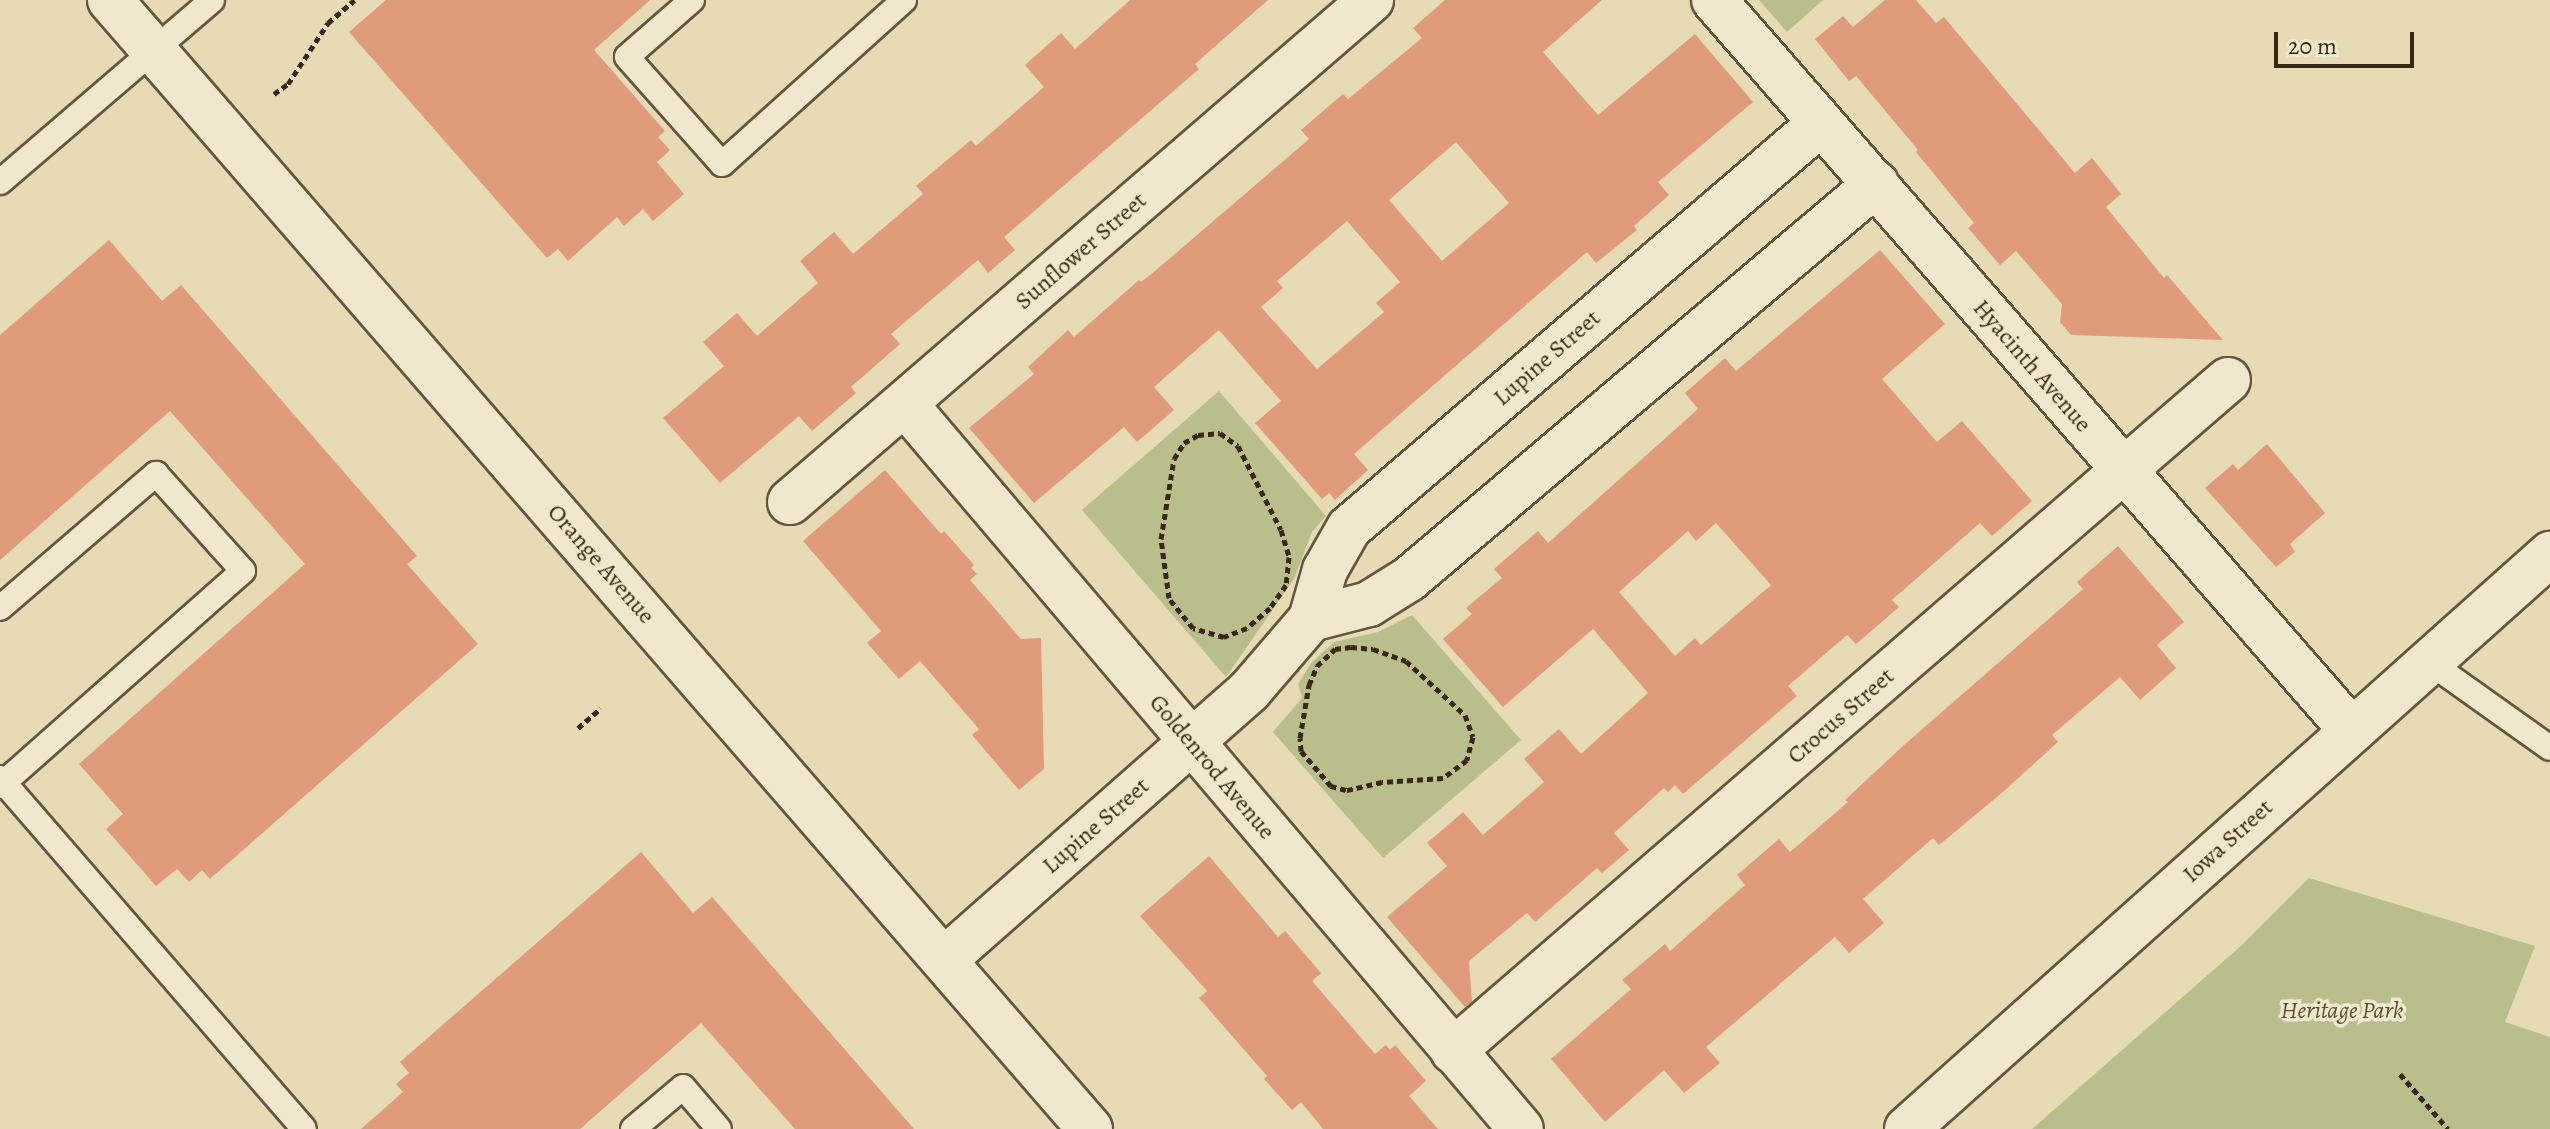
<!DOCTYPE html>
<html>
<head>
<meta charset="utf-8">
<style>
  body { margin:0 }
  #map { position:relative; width:2550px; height:1129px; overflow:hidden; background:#e6dbb5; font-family:Alegreya,serif }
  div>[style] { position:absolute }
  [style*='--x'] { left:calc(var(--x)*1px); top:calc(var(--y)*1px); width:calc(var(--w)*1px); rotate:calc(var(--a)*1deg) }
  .green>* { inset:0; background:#b9bf8b }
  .building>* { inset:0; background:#df9b7b }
  .path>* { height:5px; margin-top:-2.5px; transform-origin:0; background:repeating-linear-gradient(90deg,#3b2814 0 6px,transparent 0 10px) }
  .roads { filter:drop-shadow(2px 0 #66553c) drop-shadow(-2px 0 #66553c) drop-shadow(0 2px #66553c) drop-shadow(0 -2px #66553c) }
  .service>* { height:24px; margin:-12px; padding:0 12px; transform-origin:12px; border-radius:12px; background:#efe8cf }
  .minor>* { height:44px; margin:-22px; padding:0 22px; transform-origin:22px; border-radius:22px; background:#efe8cf }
  .tertiary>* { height:44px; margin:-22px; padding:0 22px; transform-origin:22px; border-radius:22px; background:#efe8cf }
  span { translate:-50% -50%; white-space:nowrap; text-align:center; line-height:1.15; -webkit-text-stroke:7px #efe8cf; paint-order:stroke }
  .street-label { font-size:24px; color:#3b2814 }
  .park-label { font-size:24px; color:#5a4e32; font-style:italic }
  .scale { position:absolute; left:2274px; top:32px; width:140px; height:36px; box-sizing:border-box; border:4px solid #3b2814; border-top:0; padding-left:10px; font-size:24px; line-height:28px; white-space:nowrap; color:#3b2814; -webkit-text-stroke:6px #efe8cf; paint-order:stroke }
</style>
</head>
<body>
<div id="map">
  <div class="green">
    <div style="clip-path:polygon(1759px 0,1823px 0,1787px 32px)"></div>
    <div style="clip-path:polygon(1219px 391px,1326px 516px,1312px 532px,1294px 579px,1226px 677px,1082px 510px)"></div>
    <div style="clip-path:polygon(1412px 615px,1521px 740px,1383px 858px,1273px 732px,1302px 698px,1298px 684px,1311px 663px,1334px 642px,1378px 632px)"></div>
    <div style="clip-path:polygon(2309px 878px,2535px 946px,2505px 1022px,2550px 1037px,2550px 1129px,2032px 1129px,2242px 945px)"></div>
  </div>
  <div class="building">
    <div style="clip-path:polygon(386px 0,650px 0,594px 50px,665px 131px,658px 137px,670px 150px,657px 162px,684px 194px,653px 221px,643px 209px,624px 226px,617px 217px,568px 261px,558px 249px,547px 258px,349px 32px)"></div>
    <div style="clip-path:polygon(1130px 0,1268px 0,1195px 64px,1199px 69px,1004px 237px,1015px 250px,988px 273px,978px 260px,891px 334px,900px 344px,851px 387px,856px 393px,812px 431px,799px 416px,720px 483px,663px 418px,724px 366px,703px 342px,737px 313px,757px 336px,818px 283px,800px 261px,834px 232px,853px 254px,923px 194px,916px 186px,971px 140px,976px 146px,1044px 87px,1025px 65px,1061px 33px,1075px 49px)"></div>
    <div style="clip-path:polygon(evenodd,1445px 0,1602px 0,1543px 52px,1598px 115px,1695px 34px,1753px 102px,1658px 182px,1669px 195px,1634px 226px,1637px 230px,1596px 263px,1587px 252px,1354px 454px,1368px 470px,1335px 500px,1329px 493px,1322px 499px,1255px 423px,1281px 401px,1219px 330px,1154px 387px,1174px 410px,1137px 442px,1124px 427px,1034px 503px,969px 428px,1034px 374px,1028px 367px,1068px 330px,1074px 337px,1139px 280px,1141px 282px,1155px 271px,1309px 139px,1301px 130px,1343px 94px,1348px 99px,1422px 38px,1413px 28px,1445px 0,1456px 142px,1509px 203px,1442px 261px,1389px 200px,1456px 142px,1445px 0,1347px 221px,1400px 282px,1376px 303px,1384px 312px,1317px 369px,1261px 307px,1283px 288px,1277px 281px,1347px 221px)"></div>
    <div style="clip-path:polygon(1885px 0,1916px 0,1936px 23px,1944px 17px,2075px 173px,2092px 158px,2121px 194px,2106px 207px,2164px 278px,2167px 275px,2223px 340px,2071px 335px,2060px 322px,2062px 304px,2016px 251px,2000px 265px,1968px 228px,1974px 223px,1916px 152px,1918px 150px,1856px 76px,1849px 81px,1815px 39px,1843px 16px,1853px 27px)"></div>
    <div style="clip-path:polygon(109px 240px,162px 301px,181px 285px,417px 556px,407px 564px,478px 644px,210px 879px,202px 870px,189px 882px,177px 869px,156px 886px,106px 829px,123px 814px,79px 764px,305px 564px,170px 411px,0 560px,0 335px)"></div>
    <div style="clip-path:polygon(evenodd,1880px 250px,1945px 324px,1882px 379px,1937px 442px,1962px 421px,2032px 501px,1992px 536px,1980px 523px,1892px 600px,1899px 607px,1856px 644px,1847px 635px,1788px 686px,1797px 696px,1683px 794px,1675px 785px,1668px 792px,1664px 788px,1614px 833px,1629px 850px,1602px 873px,1597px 868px,1535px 922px,1527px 913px,1469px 961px,1472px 1002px,1465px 1007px,1387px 917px,1447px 866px,1427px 843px,1463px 812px,1483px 835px,1544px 782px,1524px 759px,1559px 729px,1581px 754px,1648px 693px,1593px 629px,1503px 707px,1443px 639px,1472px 614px,1466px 608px,1502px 578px,1494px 569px,1538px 531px,1548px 543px,1698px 409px,1685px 393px,1725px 358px,1736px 371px,1880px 250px,1716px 523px,1771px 585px,1701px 645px,1695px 638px,1675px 656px,1619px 592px,1688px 531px,1696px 541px,1716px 523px)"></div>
    <div style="clip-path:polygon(2267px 444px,2325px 513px,2290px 544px,2295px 552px,2276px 567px,2205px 488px,2233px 464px,2238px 470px)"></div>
    <div style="clip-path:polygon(885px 470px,941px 534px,944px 531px,974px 565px,971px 568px,977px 574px,970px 580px,1021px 639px,1041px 638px,1044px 769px,1019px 790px,972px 735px,979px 729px,920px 661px,899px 679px,867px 643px,881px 631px,803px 541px)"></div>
    <div style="clip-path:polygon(2118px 546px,2184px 622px,2157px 645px,2176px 668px,2140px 700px,2120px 677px,2052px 735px,2058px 742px,2004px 791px,1939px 845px,1933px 838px,1863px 899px,1884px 923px,1849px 953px,1835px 937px,1706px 1047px,1720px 1063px,1684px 1093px,1664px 1070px,1605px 1122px,1551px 1059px,1631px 989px,1622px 980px,1665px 944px,1670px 951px,1745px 885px,1737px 875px,1779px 839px,1790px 852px,1848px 802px,1845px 800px,1904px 745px,2083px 589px,2077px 582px)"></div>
    <div style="clip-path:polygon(641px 852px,693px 913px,712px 897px,914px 1129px,795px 1129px,701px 1023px,580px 1129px,361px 1129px,403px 1092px,396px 1084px,409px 1073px,400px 1062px)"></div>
    <div style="clip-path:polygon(1209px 856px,1278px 937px,1285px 931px,1321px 973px,1312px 981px,1375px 1054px,1386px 1045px,1390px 1050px,1395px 1045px,1426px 1081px,1409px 1096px,1438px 1129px,1323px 1129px,1301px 1102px,1292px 1110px,1264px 1079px,1267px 1076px,1199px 998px,1207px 991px,1140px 916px)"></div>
  </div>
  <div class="path">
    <div style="--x:274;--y:94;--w:17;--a:-36"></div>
    <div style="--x:288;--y:84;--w:73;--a:-56.7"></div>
    <div style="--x:328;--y:23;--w:35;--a:-41"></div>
    <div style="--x:1220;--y:433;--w:22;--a:36"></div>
    <div style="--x:1238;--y:446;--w:94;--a:62.9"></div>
    <div style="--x:1281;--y:530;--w:28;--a:73"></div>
    <div style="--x:1289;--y:557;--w:28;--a:96"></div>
    <div style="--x:1286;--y:585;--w:28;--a:125"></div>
    <div style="--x:1270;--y:608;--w:30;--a:139"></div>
    <div style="--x:1247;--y:628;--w:25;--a:159"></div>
    <div style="--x:1224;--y:637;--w:32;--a:-164"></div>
    <div style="--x:1193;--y:628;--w:38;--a:-129"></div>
    <div style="--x:1169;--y:598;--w:60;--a:-97.7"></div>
    <div style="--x:1161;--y:539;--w:81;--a:-80.8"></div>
    <div style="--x:1174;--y:459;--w:19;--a:-58"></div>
    <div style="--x:1184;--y:443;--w:16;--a:-30"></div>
    <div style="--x:1198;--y:435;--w:22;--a:-5"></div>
    <div style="--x:1351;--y:647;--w:22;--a:5"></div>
    <div style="--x:1373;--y:649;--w:35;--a:20"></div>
    <div style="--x:1406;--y:661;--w:80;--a:42.5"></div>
    <div style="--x:1465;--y:715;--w:23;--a:70"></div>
    <div style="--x:1473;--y:737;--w:24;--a:105"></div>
    <div style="--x:1467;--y:760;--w:30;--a:143"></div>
    <div style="--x:1443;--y:778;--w:61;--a:176.2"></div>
    <div style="--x:1382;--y:782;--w:37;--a:167"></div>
    <div style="--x:1346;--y:790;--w:16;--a:-165"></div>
    <div style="--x:1331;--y:786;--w:46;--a:-130.6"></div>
    <div style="--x:1301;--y:751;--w:13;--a:-94"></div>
    <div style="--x:1300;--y:738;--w:54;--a:-80.4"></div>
    <div style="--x:1309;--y:685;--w:21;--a:-67"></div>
    <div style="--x:1317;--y:666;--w:25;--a:-43"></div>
    <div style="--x:1335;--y:649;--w:16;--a:-7"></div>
    <div style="--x:578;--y:728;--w:30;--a:-41"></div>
    <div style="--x:2400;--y:1074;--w:73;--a:48.9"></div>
  </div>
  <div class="roads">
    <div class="service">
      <div style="--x:692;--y:0;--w:86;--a:138.8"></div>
      <div style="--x:627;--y:57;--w:143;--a:48.4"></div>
      <div style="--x:722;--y:164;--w:245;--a:-42"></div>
      <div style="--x:0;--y:182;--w:279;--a:-40.6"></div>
      <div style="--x:0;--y:608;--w:206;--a:-40.7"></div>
      <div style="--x:156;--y:474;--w:130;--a:48.1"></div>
      <div style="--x:243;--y:571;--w:324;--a:138.5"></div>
      <div style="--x:2429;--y:662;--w:148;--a:35.4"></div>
      <div style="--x:0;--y:778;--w:464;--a:49.1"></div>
      <div style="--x:633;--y:1129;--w:65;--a:-40"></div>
      <div style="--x:683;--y:1087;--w:55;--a:49.4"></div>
    </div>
    <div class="minor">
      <div style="--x:1714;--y:0;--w:970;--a:48.89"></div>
      <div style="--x:905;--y:404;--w:951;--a:49.65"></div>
      <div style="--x:790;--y:502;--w:768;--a:-40.83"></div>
      <div style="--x:1311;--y:619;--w:60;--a:-14.5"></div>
      <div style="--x:1369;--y:604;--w:47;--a:-32"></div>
      <div style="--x:1409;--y:579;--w:612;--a:-40.23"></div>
      <div style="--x:944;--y:960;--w:408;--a:-41.4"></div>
      <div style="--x:1250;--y:690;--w:94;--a:-49.3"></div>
      <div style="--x:1311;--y:619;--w:51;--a:-74.1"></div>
      <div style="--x:1325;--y:570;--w:48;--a:-60.3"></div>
      <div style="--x:1349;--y:528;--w:622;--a:-40.63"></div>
      <div style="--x:1453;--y:1051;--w:1025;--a:-40.89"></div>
    </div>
    <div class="tertiary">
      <div style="--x:110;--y:0;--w:1495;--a:49.04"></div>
      <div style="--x:1907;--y:1129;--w:863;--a:-41.8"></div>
    </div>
  </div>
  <div class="street-label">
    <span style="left:1081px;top:251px;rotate:-41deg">Sunflower Street</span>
    <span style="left:1547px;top:358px;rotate:-41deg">Lupine Street</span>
    <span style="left:2032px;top:366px;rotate:49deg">Hyacinth Avenue</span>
    <span style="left:601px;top:564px;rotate:49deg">Orange Avenue</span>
    <span style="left:1841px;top:716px;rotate:-41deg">Crocus Street</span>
    <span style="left:1212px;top:767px;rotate:50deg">Goldenrod Avenue</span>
    <span style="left:1096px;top:826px;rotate:-41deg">Lupine Street</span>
    <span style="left:2228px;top:841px;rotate:-42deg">Iowa Street</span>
  </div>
  <div class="park-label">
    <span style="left:2342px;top:1011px">Heritage Park</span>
  </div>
  <div class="scale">20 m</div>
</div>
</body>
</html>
